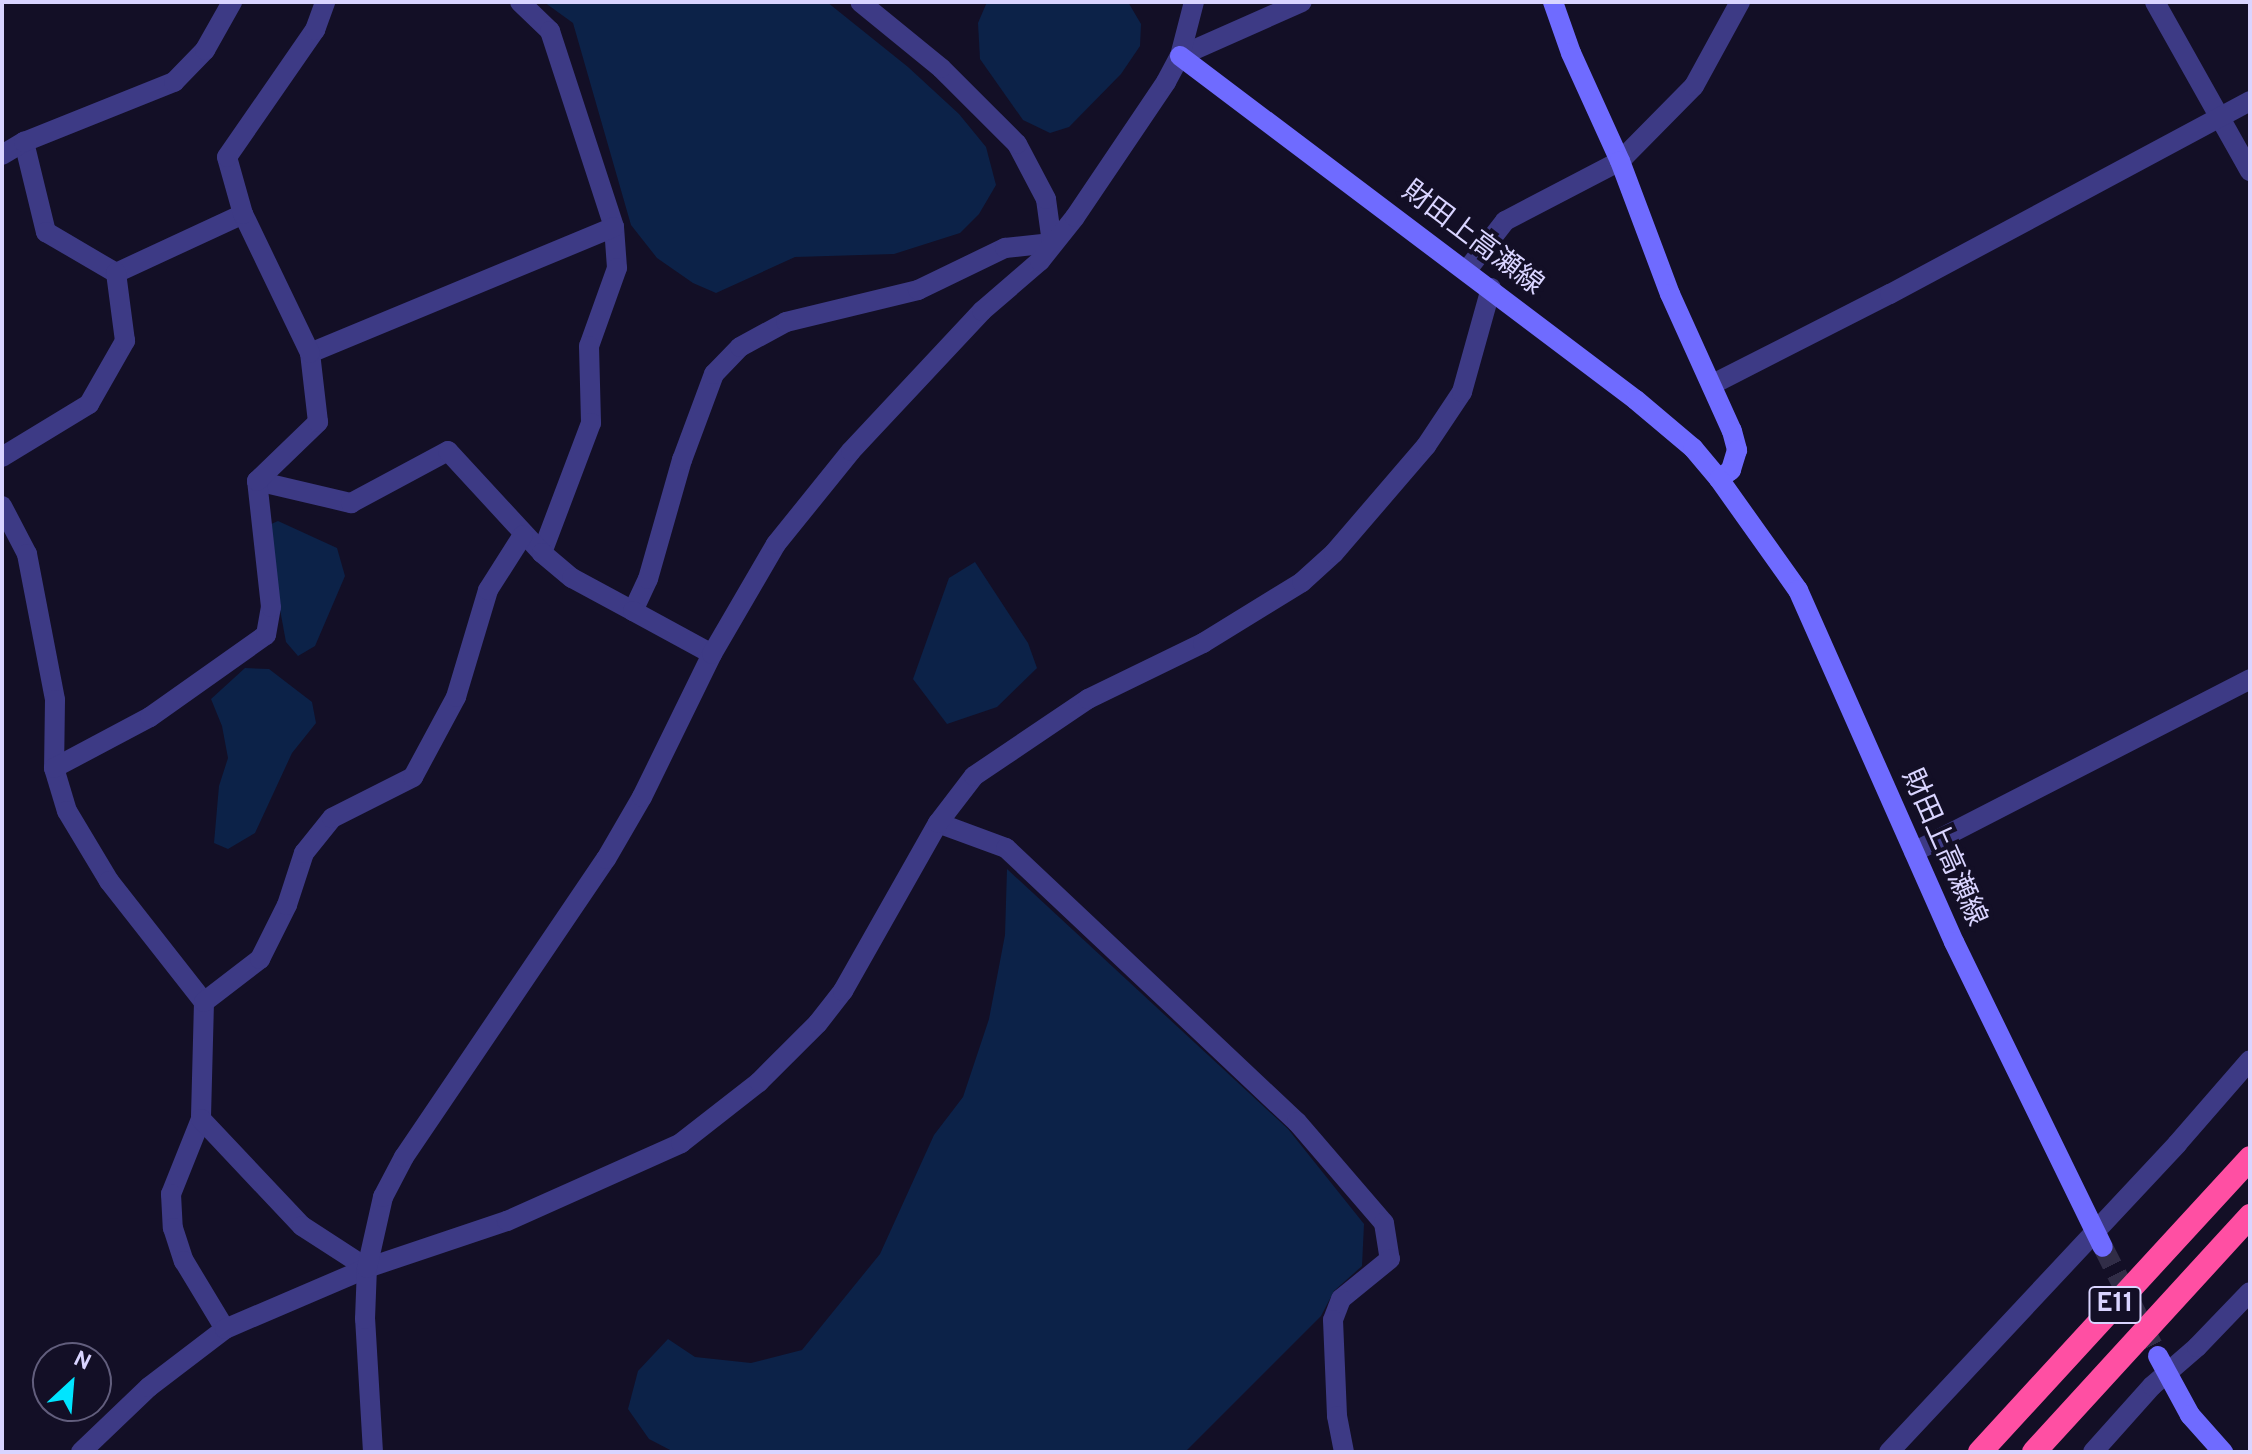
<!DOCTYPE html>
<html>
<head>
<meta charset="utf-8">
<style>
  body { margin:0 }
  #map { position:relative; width:2252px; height:1454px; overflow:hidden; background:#130f26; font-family:Overpass,"Noto Sans JP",sans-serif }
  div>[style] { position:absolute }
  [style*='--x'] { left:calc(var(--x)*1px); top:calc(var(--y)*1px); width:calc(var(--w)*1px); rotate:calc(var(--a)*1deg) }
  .water>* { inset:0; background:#0c2248 }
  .secondary-tunnel>* { height:20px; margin-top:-10px; transform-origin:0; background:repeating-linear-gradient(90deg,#312d47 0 20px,transparent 0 30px) }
  .minor>* { height:20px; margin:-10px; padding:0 10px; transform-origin:10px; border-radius:10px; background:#3d3a85 }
  .tertiary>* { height:20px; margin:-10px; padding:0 10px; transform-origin:10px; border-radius:10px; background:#3d3a85 }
  .secondary>* { height:20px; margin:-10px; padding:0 10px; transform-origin:10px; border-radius:10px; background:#6f6bff }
  .motorway>* { height:24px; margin:-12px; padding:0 12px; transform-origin:12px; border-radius:12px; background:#ff4fa3 }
  span { translate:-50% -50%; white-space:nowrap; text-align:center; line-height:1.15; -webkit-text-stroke:8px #130f26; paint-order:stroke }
  .shield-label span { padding:2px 6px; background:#130f26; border:2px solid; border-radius:6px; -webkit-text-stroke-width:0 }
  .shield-label { font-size:26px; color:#d9d4ff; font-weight:700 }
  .street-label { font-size:28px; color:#d9d4ff }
  .frame { position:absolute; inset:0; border:4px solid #d9d4ff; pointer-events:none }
  .north { position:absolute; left:32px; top:1342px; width:80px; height:80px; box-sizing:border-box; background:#130f26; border:2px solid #625e7d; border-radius:50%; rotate:26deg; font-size:22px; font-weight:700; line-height:32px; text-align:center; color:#d9d4ff }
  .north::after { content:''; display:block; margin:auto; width:28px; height:36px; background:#00e5ff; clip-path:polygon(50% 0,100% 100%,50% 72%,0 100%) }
</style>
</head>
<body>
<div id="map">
  <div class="water">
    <div style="clip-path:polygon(544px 2px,827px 2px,908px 67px,959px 114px,986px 147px,996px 185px,979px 214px,960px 233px,894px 254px,795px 257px,716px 293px,693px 283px,657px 258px,631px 225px,573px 23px)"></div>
    <div style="clip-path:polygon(987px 2px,1128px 2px,1141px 24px,1140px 46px,1121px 74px,1069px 127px,1050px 133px,1023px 120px,980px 59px,978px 23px)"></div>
    <div style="clip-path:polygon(278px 521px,337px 548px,345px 576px,315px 646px,298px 656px,286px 642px,276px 588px,269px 525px)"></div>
    <div style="clip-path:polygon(975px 562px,1028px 643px,1037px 668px,997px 707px,947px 724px,913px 679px,949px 578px)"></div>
    <div style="clip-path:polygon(245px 668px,269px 669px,312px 702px,316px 723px,292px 753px,255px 833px,228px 849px,214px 843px,219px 786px,228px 758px,222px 726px,211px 699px)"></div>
    <div style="clip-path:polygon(1007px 869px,1288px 1129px,1364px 1224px,1362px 1266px,1334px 1291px,1321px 1316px,1185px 1452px,674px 1452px,649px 1439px,628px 1409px,638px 1371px,668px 1339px,695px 1357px,751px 1363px,802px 1350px,880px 1254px,934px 1135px,963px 1097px,989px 1019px,1005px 935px)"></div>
  </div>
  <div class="secondary-tunnel">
    <div style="--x:2103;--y:1247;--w:122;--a:63.2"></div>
  </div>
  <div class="minor">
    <div style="--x:520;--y:2;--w:42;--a:44"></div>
    <div style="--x:550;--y:31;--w:206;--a:71.9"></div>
    <div style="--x:614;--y:227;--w:41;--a:85.8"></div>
    <div style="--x:617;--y:268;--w:83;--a:109.7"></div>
    <div style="--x:589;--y:346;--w:77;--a:88.5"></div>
    <div style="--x:591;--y:423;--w:139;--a:110.7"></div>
    <div style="--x:2155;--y:2;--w:194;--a:60.7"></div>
    <div style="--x:1180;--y:56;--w:133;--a:-23.9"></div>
    <div style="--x:24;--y:142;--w:93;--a:76.3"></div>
    <div style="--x:46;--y:232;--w:81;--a:30.4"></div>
    <div style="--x:116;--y:273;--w:140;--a:-24.9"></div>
    <div style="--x:2;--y:155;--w:26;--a:-31"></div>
    <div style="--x:24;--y:142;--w:162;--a:-21.8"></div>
    <div style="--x:174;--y:82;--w:45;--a:-45.9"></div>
    <div style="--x:205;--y:50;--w:55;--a:-60.6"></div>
    <div style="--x:1467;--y:270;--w:62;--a:-52.2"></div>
    <div style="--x:1505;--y:221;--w:130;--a:-27.6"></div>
    <div style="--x:1620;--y:161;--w:105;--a:-45.4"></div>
    <div style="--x:1694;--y:86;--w:96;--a:-61.3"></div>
    <div style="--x:310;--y:353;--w:329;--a:-22.5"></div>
    <div style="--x:1713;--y:384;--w:199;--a:-27"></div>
    <div style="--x:1890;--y:294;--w:408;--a:-28.2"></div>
    <div style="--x:2;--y:457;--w:102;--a:-31.3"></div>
    <div style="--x:89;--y:404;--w:73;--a:-60.3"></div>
    <div style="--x:125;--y:341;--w:69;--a:-97.5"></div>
    <div style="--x:257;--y:481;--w:97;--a:13.2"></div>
    <div style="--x:351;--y:503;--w:110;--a:-28.2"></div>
    <div style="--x:448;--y:451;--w:139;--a:47.3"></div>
    <div style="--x:542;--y:553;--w:39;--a:40"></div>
    <div style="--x:572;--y:578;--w:69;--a:28.4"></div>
    <div style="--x:633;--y:611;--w:35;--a:-65"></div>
    <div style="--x:648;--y:579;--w:124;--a:-74.1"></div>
    <div style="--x:682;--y:460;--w:92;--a:-69.6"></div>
    <div style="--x:714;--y:374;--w:37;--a:-46"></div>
    <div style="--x:740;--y:347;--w:52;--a:-28.5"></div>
    <div style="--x:786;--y:322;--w:136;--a:-13.6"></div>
    <div style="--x:918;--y:290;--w:97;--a:-25.8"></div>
    <div style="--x:1005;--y:248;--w:47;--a:-6.1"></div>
    <div style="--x:1052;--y:243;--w:44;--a:-97.8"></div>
    <div style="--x:1046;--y:199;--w:62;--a:-117.8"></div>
    <div style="--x:1017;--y:144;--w:107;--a:-135"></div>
    <div style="--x:941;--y:68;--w:104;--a:-140.8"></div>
    <div style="--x:2;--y:506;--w:54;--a:62.5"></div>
    <div style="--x:27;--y:554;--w:149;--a:79.1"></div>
    <div style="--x:55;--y:700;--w:68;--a:90.8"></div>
    <div style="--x:54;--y:768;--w:45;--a:73.2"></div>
    <div style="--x:67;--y:811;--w:82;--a:59"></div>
    <div style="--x:109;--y:881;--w:154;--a:51.9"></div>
    <div style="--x:204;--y:1002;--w:117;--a:91.5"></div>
    <div style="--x:201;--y:1119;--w:81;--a:111.8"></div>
    <div style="--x:171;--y:1194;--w:34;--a:87"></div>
    <div style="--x:173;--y:1228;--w:35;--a:72"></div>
    <div style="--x:184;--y:1261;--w:79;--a:58.9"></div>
    <div style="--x:633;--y:611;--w:90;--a:28.6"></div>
    <div style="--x:54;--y:768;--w:109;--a:-28"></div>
    <div style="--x:150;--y:717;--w:142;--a:-35.3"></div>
    <div style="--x:266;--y:635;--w:28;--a:-80"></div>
    <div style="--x:271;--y:607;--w:127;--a:-96.3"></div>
    <div style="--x:257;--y:481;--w:85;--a:-44"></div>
    <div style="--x:318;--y:422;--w:69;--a:-96.6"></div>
    <div style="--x:310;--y:353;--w:154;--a:-115.7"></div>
    <div style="--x:243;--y:214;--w:59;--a:-105.7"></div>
    <div style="--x:227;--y:157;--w:155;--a:-55.3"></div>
    <div style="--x:315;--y:30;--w:30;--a:-70"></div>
    <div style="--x:938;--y:823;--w:72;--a:20.2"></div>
    <div style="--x:1006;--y:848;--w:400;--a:43.3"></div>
    <div style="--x:1297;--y:1122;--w:133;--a:49.3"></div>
    <div style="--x:1384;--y:1223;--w:36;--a:81"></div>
    <div style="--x:1390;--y:1259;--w:63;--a:140.8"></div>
    <div style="--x:1341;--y:1299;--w:22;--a:111"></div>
    <div style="--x:1333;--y:1320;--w:96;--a:87.6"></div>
    <div style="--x:1337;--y:1416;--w:37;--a:79"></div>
    <div style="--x:1914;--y:852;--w:378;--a:-27.2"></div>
    <div style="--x:204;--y:1002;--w:71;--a:-37.5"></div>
    <div style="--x:260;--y:959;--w:60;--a:-63.4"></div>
    <div style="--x:287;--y:905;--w:55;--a:-71.9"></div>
    <div style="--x:304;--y:853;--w:45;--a:-51.3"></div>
    <div style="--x:332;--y:818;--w:91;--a:-26.8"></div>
    <div style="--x:413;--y:777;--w:91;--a:-61.7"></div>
    <div style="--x:456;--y:697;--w:112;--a:-73.3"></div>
    <div style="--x:488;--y:590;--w:65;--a:-57.5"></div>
    <div style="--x:201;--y:1119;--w:147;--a:46.7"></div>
    <div style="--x:302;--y:1226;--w:77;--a:32.9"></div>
    <div style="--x:81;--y:1452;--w:94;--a:-43.7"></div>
    <div style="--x:149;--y:1387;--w:96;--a:-37.3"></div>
    <div style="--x:225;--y:1329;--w:155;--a:-23.2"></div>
    <div style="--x:367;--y:1268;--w:148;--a:-18.6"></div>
    <div style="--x:507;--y:1221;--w:191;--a:-24.1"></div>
    <div style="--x:681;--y:1143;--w:99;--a:-38"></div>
    <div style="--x:759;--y:1082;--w:83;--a:-45"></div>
    <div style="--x:818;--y:1023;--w:41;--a:-52"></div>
    <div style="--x:843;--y:991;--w:193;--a:-60.5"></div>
    <div style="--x:938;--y:823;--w:59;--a:-52.5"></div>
    <div style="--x:974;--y:776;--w:138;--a:-34"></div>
    <div style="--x:1088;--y:699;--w:128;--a:-26"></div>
    <div style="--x:1203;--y:643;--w:116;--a:-31.6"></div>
    <div style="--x:1302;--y:582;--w:43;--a:-42.2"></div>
    <div style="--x:1334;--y:553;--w:141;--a:-49.3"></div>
    <div style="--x:1426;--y:446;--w:65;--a:-56.3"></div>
    <div style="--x:1462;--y:392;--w:108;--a:-74.4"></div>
    <div style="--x:1889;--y:1452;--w:422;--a:-46.9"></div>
    <div style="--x:2177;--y:1144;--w:111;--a:-49"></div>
    <div style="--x:2093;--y:1452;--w:89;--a:-48.2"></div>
    <div style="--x:2152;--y:1386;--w:60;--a:-40.9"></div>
    <div style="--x:2197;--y:1347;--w:76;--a:-46.1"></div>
  </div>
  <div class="tertiary">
    <div style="--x:373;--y:1452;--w:133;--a:-93.4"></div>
    <div style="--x:365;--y:1319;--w:51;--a:-87.8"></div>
    <div style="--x:367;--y:1268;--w:73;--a:-77.3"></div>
    <div style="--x:383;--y:1197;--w:45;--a:-62.3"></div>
    <div style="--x:404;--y:1157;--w:360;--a:-55.9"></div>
    <div style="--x:606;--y:859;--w:72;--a:-59.9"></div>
    <div style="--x:642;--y:797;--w:159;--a:-63.9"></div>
    <div style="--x:712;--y:654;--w:127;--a:-59.8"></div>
    <div style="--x:776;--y:544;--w:119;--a:-51.1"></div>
    <div style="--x:851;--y:451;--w:192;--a:-46.9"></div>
    <div style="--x:982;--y:311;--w:77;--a:-40.8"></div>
    <div style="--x:1040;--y:261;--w:56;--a:-51.5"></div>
    <div style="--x:1075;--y:217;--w:163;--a:-56"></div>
    <div style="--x:1166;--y:82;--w:30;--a:-62"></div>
    <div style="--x:1180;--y:56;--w:56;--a:-75.5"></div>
  </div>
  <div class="secondary">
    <div style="--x:1553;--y:2;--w:54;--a:70.6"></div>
    <div style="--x:1571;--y:53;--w:119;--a:65.6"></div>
    <div style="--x:1620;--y:161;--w:142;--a:69.4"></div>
    <div style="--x:1670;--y:294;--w:150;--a:65.7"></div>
    <div style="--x:1732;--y:431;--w:20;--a:75"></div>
    <div style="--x:1737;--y:450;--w:21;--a:107"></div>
    <div style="--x:1731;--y:470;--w:15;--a:143"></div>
    <div style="--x:1180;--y:56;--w:571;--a:37.03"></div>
    <div style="--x:1636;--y:400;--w:75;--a:40.1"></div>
    <div style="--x:1693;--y:448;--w:40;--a:50"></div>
    <div style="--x:1719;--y:479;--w:136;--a:54.6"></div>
    <div style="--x:1798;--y:590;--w:385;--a:66.1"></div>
    <div style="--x:1954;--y:942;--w:339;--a:64"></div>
    <div style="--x:2158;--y:1356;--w:67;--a:61.5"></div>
    <div style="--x:2190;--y:1415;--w:50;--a:48.3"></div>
  </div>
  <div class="motorway">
    <div style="--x:1980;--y:1452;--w:399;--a:-47.4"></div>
    <div style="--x:2034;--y:1452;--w:320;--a:-47.5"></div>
  </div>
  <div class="shield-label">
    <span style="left:2115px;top:1305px">E11</span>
  </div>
  <div class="street-label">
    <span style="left:1472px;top:239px;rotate:37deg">財田上高瀬線</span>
    <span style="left:1943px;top:848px;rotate:66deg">財田上高瀬線</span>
  </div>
  <div class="frame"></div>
  <div class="north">N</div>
</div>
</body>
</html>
